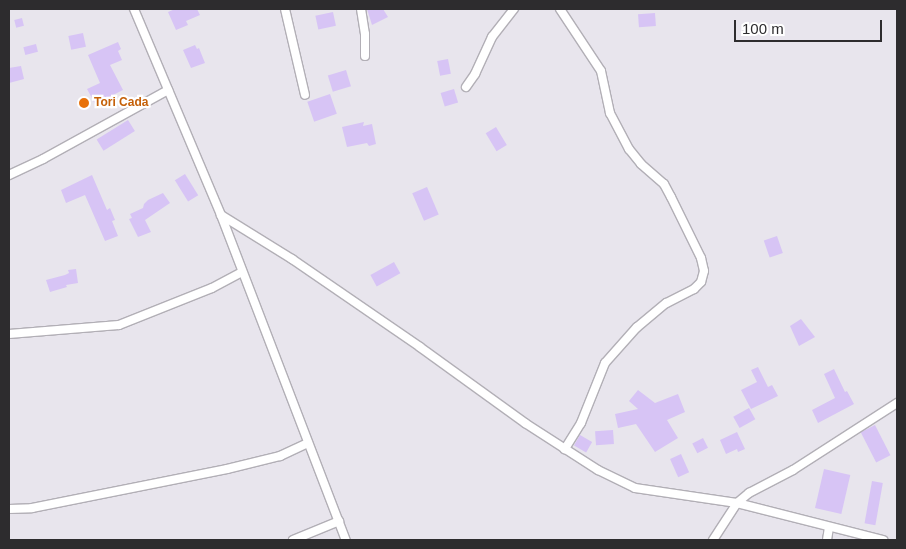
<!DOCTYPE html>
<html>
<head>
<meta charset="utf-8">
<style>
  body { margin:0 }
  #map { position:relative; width:906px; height:549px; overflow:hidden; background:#e8e5ed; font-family:Arial,sans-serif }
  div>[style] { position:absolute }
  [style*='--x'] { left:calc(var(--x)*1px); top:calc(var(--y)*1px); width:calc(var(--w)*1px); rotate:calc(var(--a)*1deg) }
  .building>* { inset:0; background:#d7c4f5; transform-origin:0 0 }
  .roads { filter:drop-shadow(1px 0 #b2afb6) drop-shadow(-1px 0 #b2afb6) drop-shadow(0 1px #b2afb6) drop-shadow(0 -1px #b2afb6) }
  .minor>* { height:8px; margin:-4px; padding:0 4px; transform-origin:4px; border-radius:4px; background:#fff }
  .dots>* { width:14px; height:14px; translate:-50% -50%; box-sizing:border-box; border:2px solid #fff; border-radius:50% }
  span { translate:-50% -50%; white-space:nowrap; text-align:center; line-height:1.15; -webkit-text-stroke:4.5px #fff; paint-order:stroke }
  .food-label { font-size:12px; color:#c56008; font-weight:700 }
  .left { translate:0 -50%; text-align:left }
  .frame { position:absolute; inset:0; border:10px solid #2d2c2e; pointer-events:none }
  .scale { position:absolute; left:734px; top:20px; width:148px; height:22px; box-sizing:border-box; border:2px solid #2d2c2e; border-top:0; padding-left:6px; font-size:15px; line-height:18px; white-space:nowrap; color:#2d2c2e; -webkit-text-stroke:4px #fff; paint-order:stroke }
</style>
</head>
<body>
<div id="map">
  <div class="building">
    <div style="clip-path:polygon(175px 9px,197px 9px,200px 15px,186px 21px,188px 25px,176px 30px,168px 12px)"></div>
    <div style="clip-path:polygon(367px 9px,383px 9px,388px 17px,372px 25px)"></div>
    <div style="left:333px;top:12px;width:14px;height:18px;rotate:78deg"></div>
    <div style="left:655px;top:13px;width:13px;height:17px;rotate:86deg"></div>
    <div style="left:22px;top:18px;width:8px;height:8px;rotate:76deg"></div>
    <div style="left:83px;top:33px;width:14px;height:15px;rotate:78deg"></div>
    <div style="clip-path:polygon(118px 42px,121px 49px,118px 51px,122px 60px,110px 65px,123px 90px,95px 104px,87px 89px,100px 83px,88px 55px)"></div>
    <div style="left:36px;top:44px;width:8px;height:13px;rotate:76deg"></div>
    <div style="clip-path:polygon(195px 45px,197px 49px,199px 48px,205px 63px,191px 68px,183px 50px)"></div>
    <div style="left:448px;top:59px;width:15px;height:11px;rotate:79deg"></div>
    <div style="clip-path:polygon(21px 66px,24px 79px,9px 83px,9px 68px)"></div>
    <div style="left:346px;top:70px;width:17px;height:19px;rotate:73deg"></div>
    <div style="left:454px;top:89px;width:14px;height:14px;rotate:73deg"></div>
    <div style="left:330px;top:94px;width:21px;height:24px;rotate:71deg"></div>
    <div style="left:128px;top:120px;width:13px;height:37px;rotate:58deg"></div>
    <div style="clip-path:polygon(364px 122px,363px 126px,372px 124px,376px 144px,369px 146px,367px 143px,347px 147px,342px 127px)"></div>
    <div style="left:496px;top:127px;width:21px;height:12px;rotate:59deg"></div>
    <div style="left:185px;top:174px;width:25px;height:12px;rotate:58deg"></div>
    <div style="clip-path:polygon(92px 175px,107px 210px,110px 208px,115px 220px,112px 221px,118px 236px,105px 241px,85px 195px,66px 203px,61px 190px)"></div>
    <div style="left:427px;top:187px;width:30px;height:16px;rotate:67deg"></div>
    <div style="clip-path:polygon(163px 193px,170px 203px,145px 220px,151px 232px,138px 237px,129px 219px,132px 218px,130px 214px,143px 208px,144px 204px,148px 200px)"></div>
    <div style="left:777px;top:236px;width:18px;height:14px;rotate:71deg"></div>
    <div style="left:394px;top:262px;width:13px;height:27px;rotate:61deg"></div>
    <div style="clip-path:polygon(76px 269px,78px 283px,66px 285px,67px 287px,50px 292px,46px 280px,65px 275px,69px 273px,68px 270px)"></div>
    <div style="clip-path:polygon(801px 319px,815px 337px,799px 346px,790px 326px)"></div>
    <div style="clip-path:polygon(758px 367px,768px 387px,772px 385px,778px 396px,751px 409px,741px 390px,757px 382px,751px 370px)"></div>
    <div style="clip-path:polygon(834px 369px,845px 392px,847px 391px,854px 404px,818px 423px,812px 410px,835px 398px,824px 374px)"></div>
    <div style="clip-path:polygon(638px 390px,655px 403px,678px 394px,685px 412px,667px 420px,678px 438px,655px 452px,636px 424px,618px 428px,615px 414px,638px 409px,629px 401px)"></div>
    <div style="left:749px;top:408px;width:13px;height:18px;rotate:61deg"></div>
    <div style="left:875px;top:425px;width:34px;height:16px;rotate:63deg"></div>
    <div style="left:613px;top:430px;width:14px;height:18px;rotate:86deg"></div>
    <div style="clip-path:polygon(737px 432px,745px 449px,738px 452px,737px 449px,726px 454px,720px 440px)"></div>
    <div style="left:580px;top:435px;width:14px;height:12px;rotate:30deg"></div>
    <div style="left:703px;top:438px;width:11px;height:12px;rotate:63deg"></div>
    <div style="left:681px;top:454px;width:20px;height:12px;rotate:66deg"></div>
    <div style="left:824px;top:469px;width:27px;height:40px;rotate:13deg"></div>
    <div style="left:872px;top:481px;width:11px;height:43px;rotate:10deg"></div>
  </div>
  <div class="roads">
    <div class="minor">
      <div style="--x:134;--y:9;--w:224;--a:67.1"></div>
      <div style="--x:221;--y:215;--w:84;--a:31.8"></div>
      <div style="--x:292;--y:259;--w:155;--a:34.5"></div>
      <div style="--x:420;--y:347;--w:130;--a:35.9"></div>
      <div style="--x:525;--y:423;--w:87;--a:32.8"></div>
      <div style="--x:598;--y:470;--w:41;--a:25.9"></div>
      <div style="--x:635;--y:488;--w:103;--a:8.4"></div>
      <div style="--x:737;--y:503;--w:151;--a:14.2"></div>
      <div style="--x:285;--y:9;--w:88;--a:76.9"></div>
      <div style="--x:361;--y:9;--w:25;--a:81"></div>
      <div style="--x:365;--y:34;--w:22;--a:90"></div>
      <div style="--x:560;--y:9;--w:74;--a:56.5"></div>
      <div style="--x:601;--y:71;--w:43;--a:77.9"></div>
      <div style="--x:610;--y:113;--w:41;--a:62.2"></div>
      <div style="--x:629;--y:149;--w:19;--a:51"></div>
      <div style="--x:641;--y:164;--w:30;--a:41"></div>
      <div style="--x:664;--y:184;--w:15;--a:62"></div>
      <div style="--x:671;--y:197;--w:68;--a:63.8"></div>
      <div style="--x:701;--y:258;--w:13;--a:77"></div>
      <div style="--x:704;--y:271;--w:11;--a:105"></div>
      <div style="--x:701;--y:282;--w:10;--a:135"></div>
      <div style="--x:694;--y:289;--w:31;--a:153"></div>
      <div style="--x:666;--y:303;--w:38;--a:140"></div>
      <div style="--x:637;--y:327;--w:48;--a:131.6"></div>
      <div style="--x:605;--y:363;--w:65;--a:111.8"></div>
      <div style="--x:581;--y:423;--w:31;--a:122"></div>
      <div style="--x:466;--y:87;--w:16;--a:-55"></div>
      <div style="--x:475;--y:74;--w:41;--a:-65.3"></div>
      <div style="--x:492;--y:37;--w:36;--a:-52"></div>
      <div style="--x:9;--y:175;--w:38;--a:-25"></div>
      <div style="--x:43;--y:159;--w:143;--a:-28.9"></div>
      <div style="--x:221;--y:215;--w:348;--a:69"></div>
      <div style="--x:9;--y:334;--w:110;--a:-4.7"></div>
      <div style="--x:119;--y:325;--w:100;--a:-21.7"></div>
      <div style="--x:212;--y:288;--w:34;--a:-28"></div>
      <div style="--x:9;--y:509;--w:23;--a:-2"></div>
      <div style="--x:32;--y:508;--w:199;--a:-11.3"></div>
      <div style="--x:227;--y:469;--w:55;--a:-13.8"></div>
      <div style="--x:280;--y:456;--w:31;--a:-25"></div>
      <div style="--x:293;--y:540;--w:50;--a:-22.4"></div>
      <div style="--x:713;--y:540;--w:44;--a:-57"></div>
      <div style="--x:737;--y:503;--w:16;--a:-40"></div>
      <div style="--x:749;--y:493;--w:50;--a:-27.6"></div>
      <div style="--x:793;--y:470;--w:124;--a:-32.8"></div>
      <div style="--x:827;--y:540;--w:13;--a:-81"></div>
    </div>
  </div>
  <div class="dots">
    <div style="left:84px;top:103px;background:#e8710a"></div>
  </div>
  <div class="food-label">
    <span class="left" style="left:94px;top:103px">Tori Cada</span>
  </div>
  <div class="frame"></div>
  <div class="scale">100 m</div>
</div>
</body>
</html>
